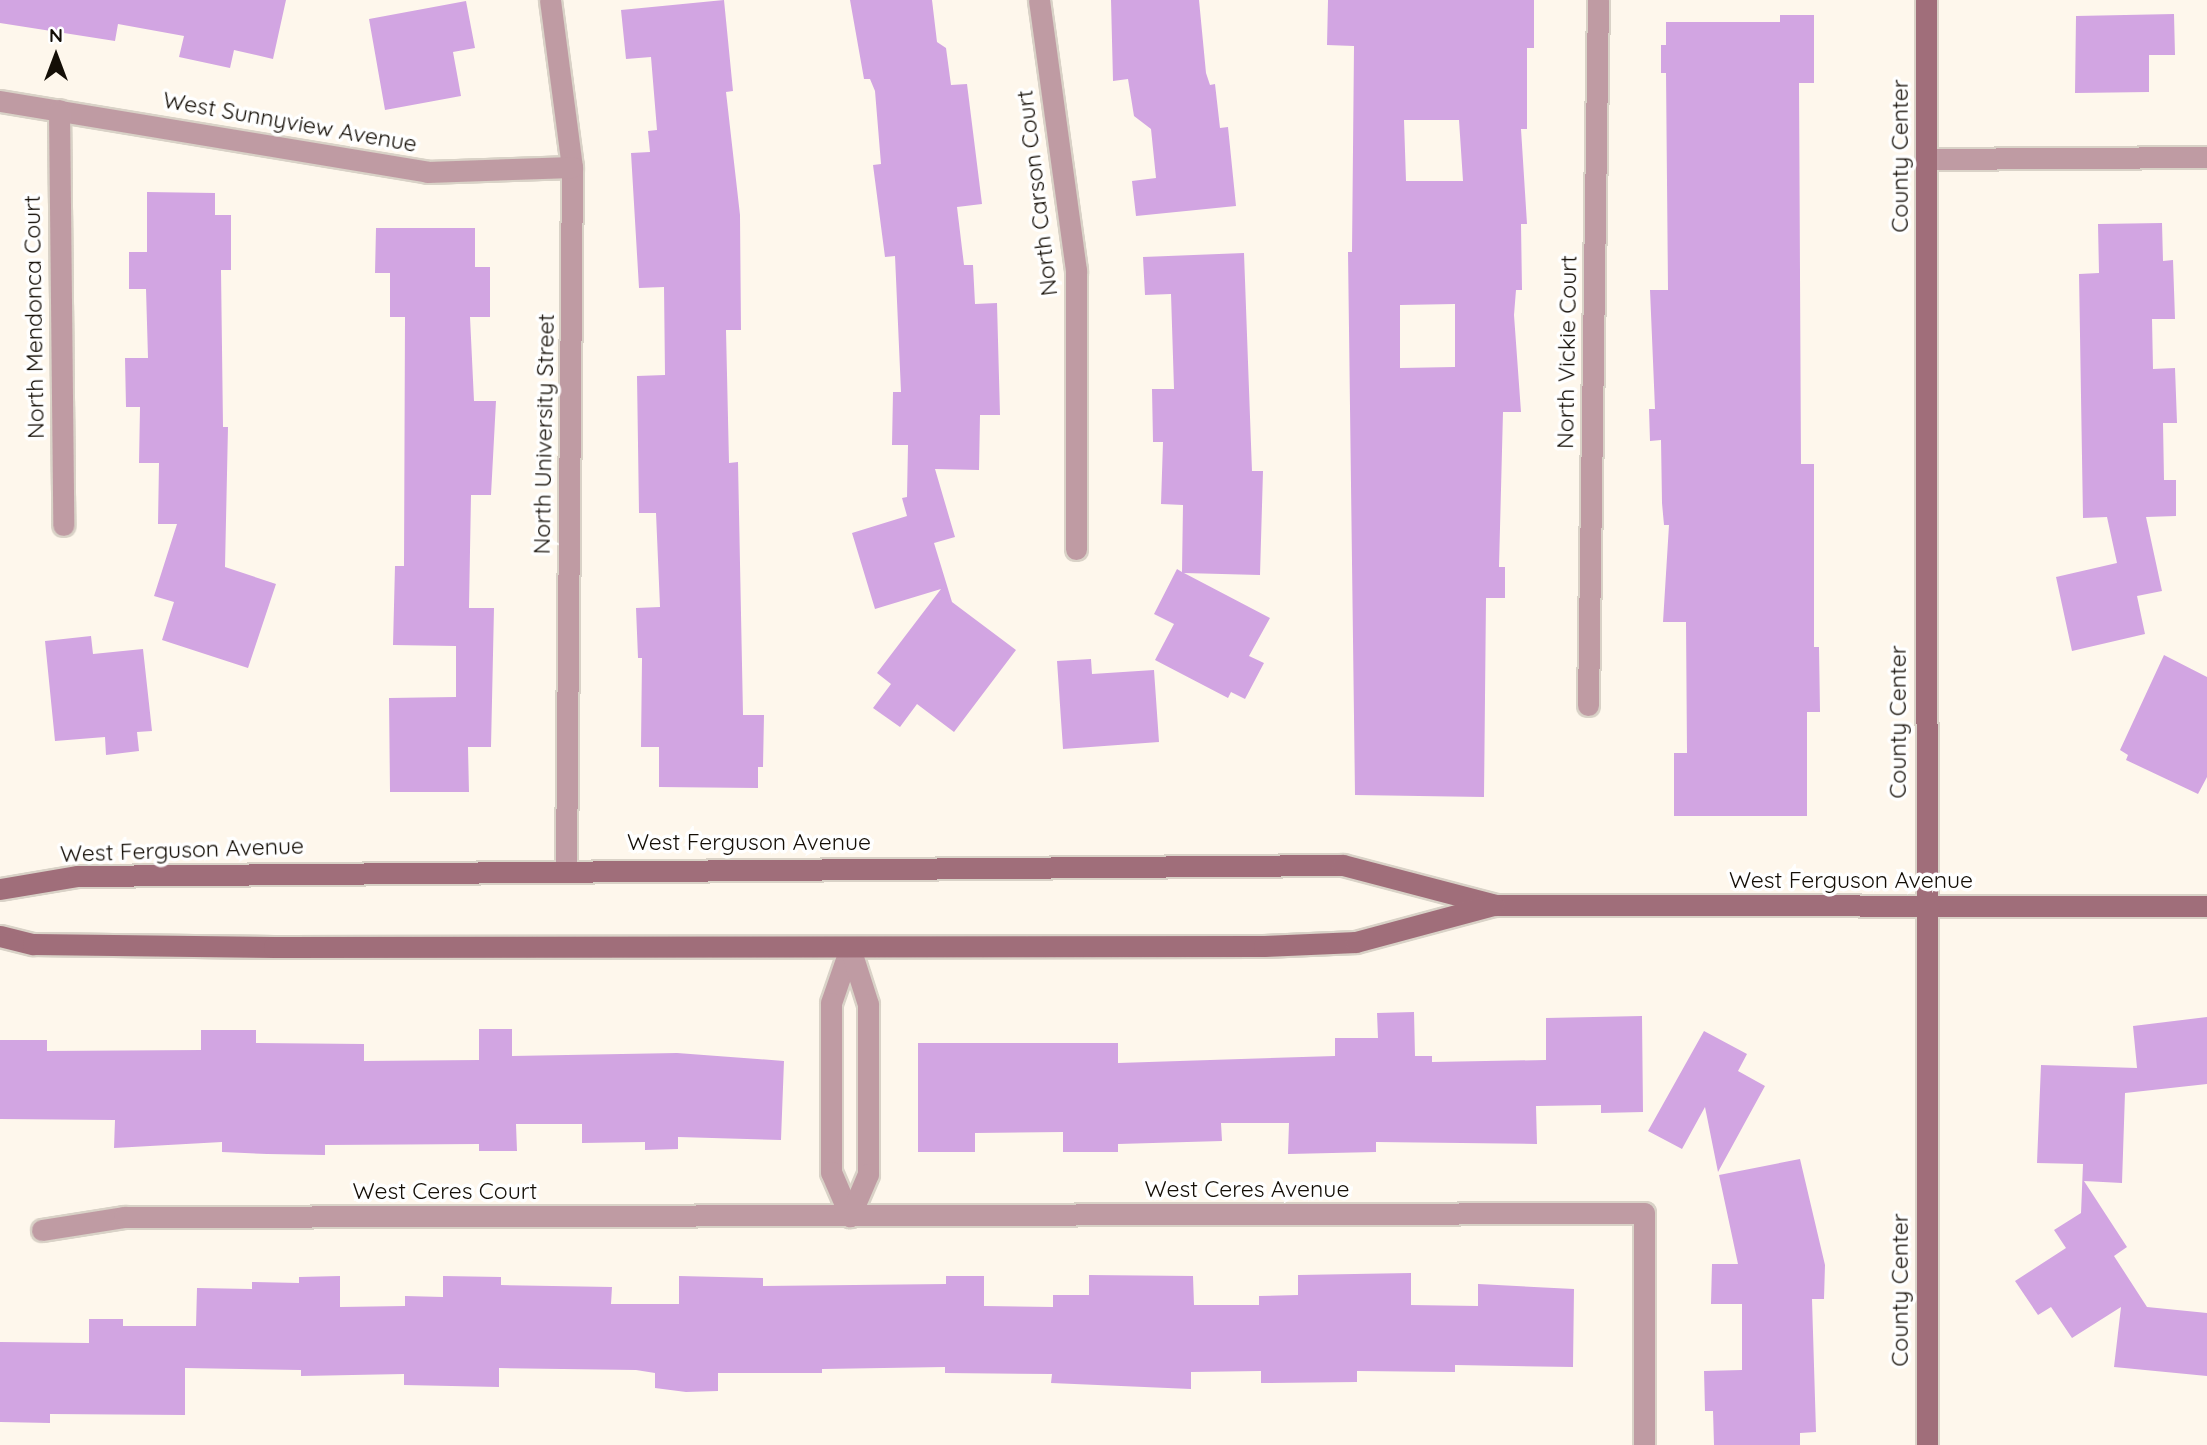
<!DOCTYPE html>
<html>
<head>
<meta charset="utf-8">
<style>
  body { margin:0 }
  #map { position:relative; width:2207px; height:1445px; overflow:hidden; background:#fef7ec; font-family:Quicksand,sans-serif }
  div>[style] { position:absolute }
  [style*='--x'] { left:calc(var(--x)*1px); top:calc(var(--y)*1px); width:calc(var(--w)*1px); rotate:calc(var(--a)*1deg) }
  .building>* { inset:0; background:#d2a5e2 }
  .roads { filter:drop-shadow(2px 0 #d9d2c7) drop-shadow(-2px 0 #d9d2c7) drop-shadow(0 2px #d9d2c7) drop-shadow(0 -2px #d9d2c7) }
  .street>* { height:21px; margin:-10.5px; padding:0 10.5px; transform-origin:10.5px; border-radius:10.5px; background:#bf9ba3 }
  .secondary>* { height:21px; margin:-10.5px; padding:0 10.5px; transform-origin:10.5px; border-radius:10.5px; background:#a06e7a }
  span { translate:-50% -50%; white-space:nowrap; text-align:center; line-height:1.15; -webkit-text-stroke:7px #fff; paint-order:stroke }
  .street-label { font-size:23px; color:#140e06 }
  .north { position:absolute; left:21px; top:21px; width:70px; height:70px; -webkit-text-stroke:5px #fff; paint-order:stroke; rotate:0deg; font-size:19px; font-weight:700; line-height:28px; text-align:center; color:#140e06 }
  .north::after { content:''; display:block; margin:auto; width:24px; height:32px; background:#140e06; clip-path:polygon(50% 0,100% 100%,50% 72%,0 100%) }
</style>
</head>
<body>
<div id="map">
  <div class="building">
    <div style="clip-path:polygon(0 0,286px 0,273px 59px,234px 50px,230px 68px,179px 57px,184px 36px,118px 24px,115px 41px,0 23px)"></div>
    <div style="clip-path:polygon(724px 0,733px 91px,726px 92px,740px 215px,741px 330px,726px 330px,729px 463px,738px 462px,743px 715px,764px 715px,763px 767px,758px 767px,758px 788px,659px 787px,659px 747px,641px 747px,642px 658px,638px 658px,636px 608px,660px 607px,656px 513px,639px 513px,637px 376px,665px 375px,664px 287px,639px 288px,631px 153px,650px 152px,648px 131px,657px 130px,651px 57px,626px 59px,621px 10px)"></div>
    <div style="clip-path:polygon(850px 0,932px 0,937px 42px,946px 48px,951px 85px,967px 84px,982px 204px,957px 207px,964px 265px,973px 265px,975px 304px,997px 303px,1000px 415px,980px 415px,979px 470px,935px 469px,955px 537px,934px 543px,952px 602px,1016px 650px,954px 732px,917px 704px,900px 727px,873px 708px,891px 684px,877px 673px,941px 589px,875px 609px,852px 533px,907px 516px,902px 498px,907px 497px,908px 445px,892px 445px,893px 392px,901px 392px,895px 256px,885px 257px,873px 165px,881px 164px,875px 91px,870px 79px,864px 79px)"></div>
    <div style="clip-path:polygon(1111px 0,1199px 0,1206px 73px,1210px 85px,1215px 84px,1220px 128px,1228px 127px,1236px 206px,1136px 216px,1132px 181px,1156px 178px,1151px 129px,1134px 116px,1128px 79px,1113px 81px)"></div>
    <div style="clip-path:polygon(evenodd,1328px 0,1534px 0,1534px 48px,1527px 48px,1527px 129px,1521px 129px,1527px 224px,1521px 224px,1522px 290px,1516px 290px,1514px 315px,1521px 412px,1503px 412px,1499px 567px,1505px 567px,1505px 598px,1486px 598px,1484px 797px,1355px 795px,1348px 252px,1352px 252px,1354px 46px,1327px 45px,1328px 0,1404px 120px,1459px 120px,1463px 181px,1406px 181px,1404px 120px,1328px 0,1455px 304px,1455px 367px,1400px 368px,1400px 305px,1455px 304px)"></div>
    <div style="clip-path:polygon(466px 1px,475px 48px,453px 52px,461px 96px,385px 110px,369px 19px)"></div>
    <div style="clip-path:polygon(2174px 14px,2175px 55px,2149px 55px,2149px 92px,2075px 93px,2076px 16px)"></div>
    <div style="clip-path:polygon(1780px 15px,1814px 15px,1814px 83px,1799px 83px,1801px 464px,1814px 464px,1814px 647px,1819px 647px,1820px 712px,1807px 712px,1807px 816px,1674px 816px,1674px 753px,1687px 753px,1686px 622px,1663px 622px,1669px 525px,1664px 525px,1662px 503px,1661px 440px,1650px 441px,1649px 409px,1655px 409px,1650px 290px,1668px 290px,1666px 73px,1661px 73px,1661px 45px,1666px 45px,1666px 22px,1780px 22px)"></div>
    <div style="clip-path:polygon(147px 192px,215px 193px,215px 215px,231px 215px,231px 270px,221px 270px,223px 427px,228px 427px,225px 567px,276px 584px,248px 668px,162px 640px,174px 602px,154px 596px,177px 524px,158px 524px,159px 463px,139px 463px,140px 407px,126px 407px,125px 358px,148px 358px,146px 289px,129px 289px,129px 252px,147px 252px)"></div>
    <div style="clip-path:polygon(2162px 223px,2163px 261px,2173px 260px,2175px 319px,2152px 319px,2153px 369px,2175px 368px,2177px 423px,2163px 423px,2164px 480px,2176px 480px,2176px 516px,2146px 517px,2162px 591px,2137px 596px,2145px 634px,2072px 651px,2056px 577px,2117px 563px,2107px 517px,2083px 518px,2079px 274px,2099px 273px,2098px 224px)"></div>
    <div style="clip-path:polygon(376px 228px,475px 228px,475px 267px,490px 267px,490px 317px,470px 317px,474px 401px,496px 401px,491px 495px,471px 495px,469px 608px,494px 608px,491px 747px,468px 747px,469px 792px,390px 792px,389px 698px,456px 697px,456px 646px,393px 645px,395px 566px,404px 566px,405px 317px,390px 317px,390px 273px,375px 273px)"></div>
    <div style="clip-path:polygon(1244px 253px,1252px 471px,1263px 471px,1260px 575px,1184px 573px,1270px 618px,1249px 656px,1264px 663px,1245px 699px,1231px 692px,1228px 698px,1155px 660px,1174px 624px,1154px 614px,1177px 569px,1182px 572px,1183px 505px,1161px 504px,1163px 442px,1153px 442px,1152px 389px,1174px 389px,1171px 294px,1145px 295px,1143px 257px)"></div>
    <div style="clip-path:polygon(91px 636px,93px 654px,143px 649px,152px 731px,137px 732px,139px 751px,106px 755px,105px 737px,55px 741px,45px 641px)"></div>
    <div style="clip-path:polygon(2164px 655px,2207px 677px,2207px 777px,2198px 794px,2126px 760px,2128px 755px,2120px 750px)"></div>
    <div style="clip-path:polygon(1091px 659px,1092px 674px,1154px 670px,1159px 742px,1063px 749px,1057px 661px)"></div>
    <div style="clip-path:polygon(1414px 1012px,1415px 1056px,1432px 1056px,1432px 1062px,1546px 1060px,1546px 1018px,1642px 1016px,1643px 1112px,1601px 1113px,1601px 1105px,1536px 1106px,1537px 1144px,1376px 1142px,1376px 1152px,1288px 1154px,1289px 1123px,1221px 1123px,1222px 1141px,1118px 1144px,1118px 1152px,1063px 1152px,1063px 1132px,975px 1133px,975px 1152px,918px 1152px,918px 1043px,1118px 1043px,1118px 1063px,1335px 1056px,1335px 1038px,1378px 1038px,1377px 1013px)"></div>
    <div style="clip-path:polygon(2207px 1017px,2207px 1084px,2125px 1093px,2122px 1183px,2084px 1181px,2127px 1247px,2114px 1256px,2147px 1307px,2207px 1313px,2207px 1376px,2114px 1367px,2121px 1307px,2072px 1338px,2051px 1307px,2038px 1315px,2015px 1281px,2066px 1248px,2054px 1230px,2081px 1213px,2083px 1164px,2037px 1163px,2041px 1065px,2137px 1068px,2133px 1026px)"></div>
    <div style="clip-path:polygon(479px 1029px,512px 1029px,512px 1056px,677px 1053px,784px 1061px,781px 1140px,678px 1137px,678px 1149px,645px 1150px,645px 1142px,582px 1143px,582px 1124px,516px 1124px,517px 1151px,479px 1151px,479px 1144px,325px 1145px,325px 1155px,267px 1154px,222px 1152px,222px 1142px,114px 1148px,115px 1120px,0 1119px,0 1040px,47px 1040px,47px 1051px,201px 1050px,201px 1030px,256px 1030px,256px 1043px,364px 1044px,364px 1061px,479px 1060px)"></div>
    <div style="clip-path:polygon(1704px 1031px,1747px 1054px,1738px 1071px,1765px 1086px,1718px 1172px,1705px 1107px,1682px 1149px,1648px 1131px)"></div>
    <div style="clip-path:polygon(1800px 1159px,1825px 1265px,1824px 1299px,1812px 1299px,1816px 1432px,1800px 1433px,1800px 1445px,1714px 1445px,1713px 1411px,1705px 1411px,1704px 1371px,1742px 1370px,1742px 1304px,1711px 1304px,1712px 1264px,1738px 1264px,1719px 1175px)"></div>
    <div style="clip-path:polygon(1411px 1273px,1411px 1305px,1478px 1306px,1478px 1284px,1574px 1289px,1573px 1367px,1455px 1365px,1455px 1372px,1357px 1371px,1357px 1382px,1261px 1383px,1261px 1371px,1191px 1372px,1191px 1389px,1051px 1383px,1052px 1374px,945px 1373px,945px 1367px,822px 1369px,822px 1373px,718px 1373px,718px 1391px,686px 1392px,655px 1388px,655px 1373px,636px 1370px,499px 1368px,499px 1387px,404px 1385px,404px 1374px,301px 1376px,301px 1370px,185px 1368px,185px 1415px,50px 1414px,50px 1423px,0 1422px,0 1342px,89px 1343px,89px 1319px,123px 1319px,123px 1326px,196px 1326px,197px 1288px,252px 1289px,252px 1282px,299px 1283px,299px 1277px,340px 1276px,340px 1307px,405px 1306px,405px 1296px,443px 1297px,443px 1276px,501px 1277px,501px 1285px,612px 1287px,611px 1304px,679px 1304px,679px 1276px,763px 1278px,763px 1286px,946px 1284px,946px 1276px,984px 1276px,984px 1306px,1053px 1307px,1053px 1295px,1089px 1295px,1089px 1275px,1193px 1276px,1194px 1305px,1259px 1305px,1259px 1296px,1298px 1295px,1298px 1275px)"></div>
  </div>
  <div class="roads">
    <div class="street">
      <div style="--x:550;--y:0;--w:168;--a:82.5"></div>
      <div style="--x:572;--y:167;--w:702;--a:90.49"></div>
      <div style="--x:1039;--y:0;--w:273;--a:82.2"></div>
      <div style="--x:1076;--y:270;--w:279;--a:90"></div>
      <div style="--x:0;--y:101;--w:433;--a:9.4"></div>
      <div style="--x:427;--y:172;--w:145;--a:-2"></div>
      <div style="--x:59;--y:110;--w:415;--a:89.4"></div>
      <div style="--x:1926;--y:159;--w:281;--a:-0.4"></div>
      <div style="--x:1588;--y:705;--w:705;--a:-89.19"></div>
      <div style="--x:850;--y:948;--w:58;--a:109.1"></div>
      <div style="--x:831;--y:1003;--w:169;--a:90"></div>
      <div style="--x:831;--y:1172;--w:48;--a:66.6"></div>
      <div style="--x:850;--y:948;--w:59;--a:72.2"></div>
      <div style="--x:868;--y:1004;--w:170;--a:90"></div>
      <div style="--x:868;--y:1174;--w:46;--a:113.2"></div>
      <div style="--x:42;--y:1230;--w:83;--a:-9"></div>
      <div style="--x:124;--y:1217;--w:1520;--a:-0.15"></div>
      <div style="--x:1644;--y:1213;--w:232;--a:90"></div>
    </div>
    <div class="secondary">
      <div style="--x:1926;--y:0;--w:1445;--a:89.96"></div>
      <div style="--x:0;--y:889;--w:79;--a:-9.5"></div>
      <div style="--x:78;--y:876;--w:1265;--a:-0.5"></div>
      <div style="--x:1343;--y:865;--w:157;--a:14.7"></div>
      <div style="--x:1495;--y:905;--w:712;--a:0.08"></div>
      <div style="--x:0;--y:936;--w:34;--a:14"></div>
      <div style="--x:33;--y:944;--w:241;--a:0.7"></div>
      <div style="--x:274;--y:947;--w:990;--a:-0.06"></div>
      <div style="--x:1264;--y:946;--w:92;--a:-2.5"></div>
      <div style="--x:1356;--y:942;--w:142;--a:-15.1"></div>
    </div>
  </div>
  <div class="street-label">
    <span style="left:290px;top:122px;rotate:10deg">West Sunnyview Avenue</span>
    <span style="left:1900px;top:156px;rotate:-90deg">County Center</span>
    <span style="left:1037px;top:193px;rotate:-97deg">North Carson Court</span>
    <span style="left:34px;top:317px;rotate:-91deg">North Mendonca Court</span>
    <span style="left:1567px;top:352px;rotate:-89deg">North Vickie Court</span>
    <span style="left:544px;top:434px;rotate:-89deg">North University Street</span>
    <span style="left:1898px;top:722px;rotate:-90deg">County Center</span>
    <span style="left:749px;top:842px">West Ferguson Avenue</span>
    <span style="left:182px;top:850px;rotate:-2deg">West Ferguson Avenue</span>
    <span style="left:1851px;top:880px">West Ferguson Avenue</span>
    <span style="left:1247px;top:1189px">West Ceres Avenue</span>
    <span style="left:445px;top:1191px">West Ceres Court</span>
    <span style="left:1900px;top:1290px;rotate:-90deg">County Center</span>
  </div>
  <div class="north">N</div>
</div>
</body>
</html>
